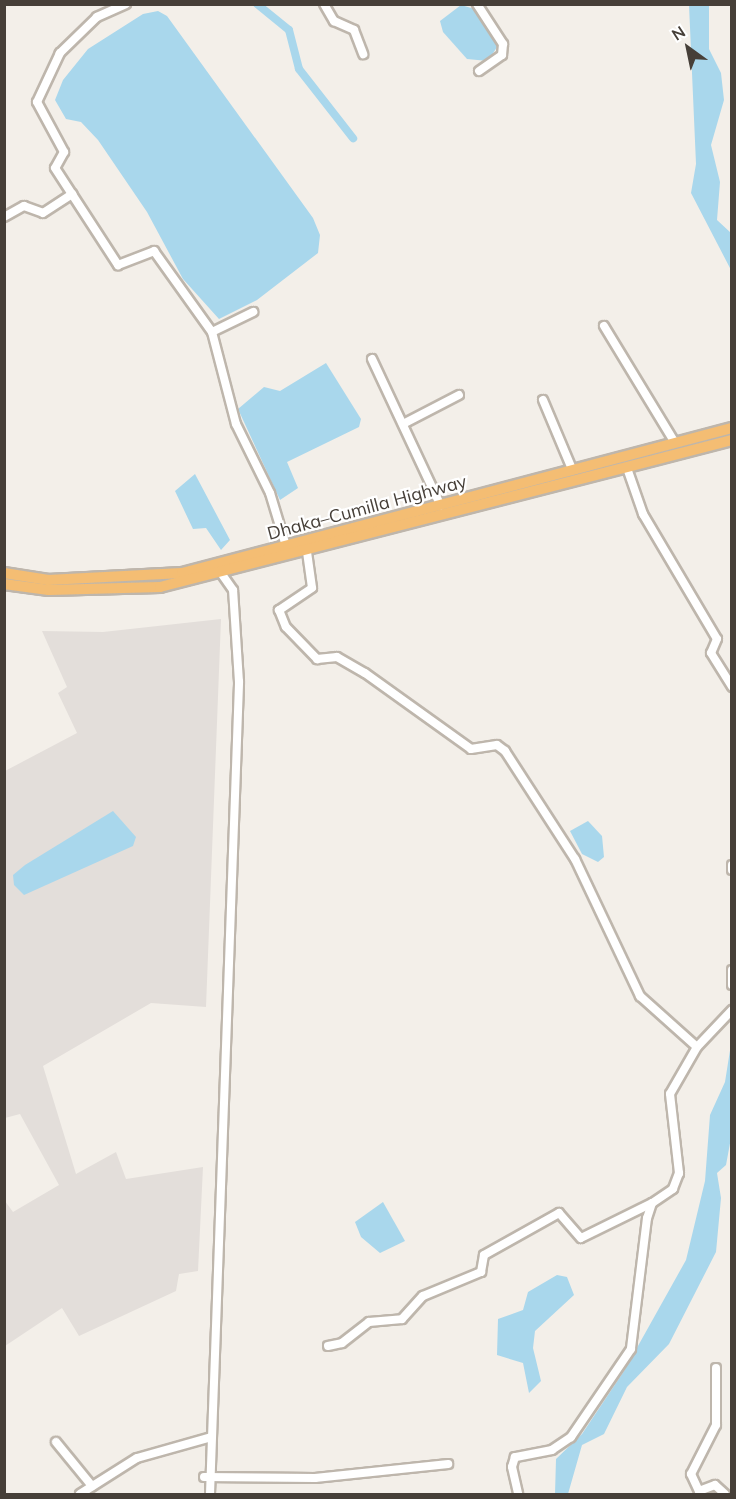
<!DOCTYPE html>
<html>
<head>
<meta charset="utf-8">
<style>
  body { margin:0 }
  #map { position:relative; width:736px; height:1499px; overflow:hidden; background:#f3efe9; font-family:Mulish,sans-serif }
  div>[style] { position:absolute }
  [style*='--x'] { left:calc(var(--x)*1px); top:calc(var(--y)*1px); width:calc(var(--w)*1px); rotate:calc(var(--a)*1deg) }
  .industrial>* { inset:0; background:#e3deda }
  .water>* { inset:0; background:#a9d7ec }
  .canal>* { height:8px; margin:-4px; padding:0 4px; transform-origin:4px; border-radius:4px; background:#a9d7ec }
  .roads { filter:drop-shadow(2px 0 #beb6ac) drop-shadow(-2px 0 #beb6ac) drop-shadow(0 2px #beb6ac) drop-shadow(0 -2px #beb6ac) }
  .minor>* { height:8px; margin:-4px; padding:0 4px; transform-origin:4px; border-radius:4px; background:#fff }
  .highway>* { height:10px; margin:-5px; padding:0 5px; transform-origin:5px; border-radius:5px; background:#f4bd73 }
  span { translate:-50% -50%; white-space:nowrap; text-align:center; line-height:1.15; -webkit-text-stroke:4.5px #fff; paint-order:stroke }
  .street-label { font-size:18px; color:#463f38 }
  .frame { position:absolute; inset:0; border:6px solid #463f38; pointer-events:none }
  .north { position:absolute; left:658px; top:18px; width:60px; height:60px; -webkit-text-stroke:4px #fff; paint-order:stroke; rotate:327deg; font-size:16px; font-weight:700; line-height:24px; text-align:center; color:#463f38 }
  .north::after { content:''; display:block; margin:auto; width:21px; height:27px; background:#463f38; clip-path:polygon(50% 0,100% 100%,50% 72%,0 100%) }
</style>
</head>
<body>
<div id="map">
  <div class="industrial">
    <div style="clip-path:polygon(221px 619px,206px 1007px,151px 1003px,43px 1066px,76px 1174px,116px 1152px,126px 1179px,203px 1167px,198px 1271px,179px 1274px,176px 1291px,79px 1336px,62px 1308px,5px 1346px,5px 1201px,13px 1212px,59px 1185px,20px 1114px,5px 1118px,5px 771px,77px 733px,58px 693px,67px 687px,42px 631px,103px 632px)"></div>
  </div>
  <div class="water">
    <div style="clip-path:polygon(461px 5px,478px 10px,499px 44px,488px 61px,467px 59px,443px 32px,440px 21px)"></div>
    <div style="clip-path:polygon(689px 5px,709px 5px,709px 49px,721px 73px,724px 100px,711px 145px,720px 182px,717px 220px,731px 233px,731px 270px,691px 193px,696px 164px)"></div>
    <div style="clip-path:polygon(158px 11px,167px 16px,313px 218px,320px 235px,318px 253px,257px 300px,219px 319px,183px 279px,147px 212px,98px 140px,81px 122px,66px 119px,55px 100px,63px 80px,88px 49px,143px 14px)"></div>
    <div style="clip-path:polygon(326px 363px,361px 419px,359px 427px,287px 462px,298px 488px,280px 500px,238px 409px,264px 387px,280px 391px)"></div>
    <div style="clip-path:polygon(195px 474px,230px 540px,221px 550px,206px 528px,193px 529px,175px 491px)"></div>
    <div style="clip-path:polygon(113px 811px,136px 837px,133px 846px,24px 895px,14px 885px,13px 875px,25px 865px)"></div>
    <div style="clip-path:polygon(588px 821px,602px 836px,604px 857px,598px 862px,582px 854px,570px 831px)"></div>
    <div style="clip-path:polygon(731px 1044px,731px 1138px,726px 1165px,717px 1173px,721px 1198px,716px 1252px,669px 1344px,627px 1387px,604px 1434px,582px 1445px,568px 1494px,555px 1494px,556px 1459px,582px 1434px,624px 1371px,686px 1260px,705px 1181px,710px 1115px,725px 1082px)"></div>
    <div style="clip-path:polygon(383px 1202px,405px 1241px,380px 1253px,361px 1237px,355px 1222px)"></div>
    <div style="clip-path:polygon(557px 1275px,567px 1277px,574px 1295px,535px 1331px,533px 1348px,541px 1381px,529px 1393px,523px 1363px,497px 1355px,498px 1319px,523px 1310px,528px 1292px)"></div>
  </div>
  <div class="canal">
    <div style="--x:257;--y:4;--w:41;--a:39.1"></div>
    <div style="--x:289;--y:30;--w:40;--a:75.6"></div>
    <div style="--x:299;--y:69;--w:88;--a:52"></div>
  </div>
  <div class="roads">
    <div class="minor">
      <div style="--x:126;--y:4;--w:32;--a:156"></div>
      <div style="--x:97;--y:17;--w:52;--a:135.8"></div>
      <div style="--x:60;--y:53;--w:54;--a:115.1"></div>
      <div style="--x:37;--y:102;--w:57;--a:61.6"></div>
      <div style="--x:64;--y:152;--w:18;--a:119"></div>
      <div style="--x:55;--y:168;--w:116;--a:57"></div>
      <div style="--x:118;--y:265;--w:39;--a:-21"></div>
      <div style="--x:154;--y:251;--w:100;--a:54.4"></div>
      <div style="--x:212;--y:332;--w:46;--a:-26"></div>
      <div style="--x:324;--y:4;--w:20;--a:60"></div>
      <div style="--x:334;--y:21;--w:22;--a:24"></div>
      <div style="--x:354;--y:30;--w:26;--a:69"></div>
      <div style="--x:477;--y:4;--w:48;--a:57"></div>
      <div style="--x:503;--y:44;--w:11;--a:95"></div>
      <div style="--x:502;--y:55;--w:28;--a:145"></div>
      <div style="--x:4;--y:217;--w:23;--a:-29"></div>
      <div style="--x:24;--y:206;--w:20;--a:20"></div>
      <div style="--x:43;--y:213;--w:35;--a:-33"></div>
      <div style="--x:604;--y:326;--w:137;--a:58.7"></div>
      <div style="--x:212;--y:332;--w:95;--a:75.4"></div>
      <div style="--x:236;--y:424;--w:77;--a:63.8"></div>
      <div style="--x:270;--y:493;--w:55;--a:73.2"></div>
      <div style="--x:372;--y:359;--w:162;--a:64.9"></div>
      <div style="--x:543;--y:400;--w:75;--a:67.2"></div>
      <div style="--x:403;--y:424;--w:63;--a:-27.4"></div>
      <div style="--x:627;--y:468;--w:49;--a:70.8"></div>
      <div style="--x:643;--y:514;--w:145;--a:59.4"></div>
      <div style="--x:717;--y:639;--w:15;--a:113"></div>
      <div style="--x:711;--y:653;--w:40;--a:58"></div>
      <div style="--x:307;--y:552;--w:36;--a:82"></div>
      <div style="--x:312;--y:588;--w:40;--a:146"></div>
      <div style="--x:279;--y:610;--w:18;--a:68"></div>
      <div style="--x:286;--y:627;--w:45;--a:45.9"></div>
      <div style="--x:317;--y:659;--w:20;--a:-6"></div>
      <div style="--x:337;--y:657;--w:32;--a:30"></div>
      <div style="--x:365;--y:673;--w:130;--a:35.6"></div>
      <div style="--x:471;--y:749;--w:26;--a:-9"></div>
      <div style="--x:497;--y:745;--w:10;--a:37"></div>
      <div style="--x:505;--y:751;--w:129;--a:57.1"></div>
      <div style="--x:575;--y:859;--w:152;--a:64.6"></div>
      <div style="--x:640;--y:996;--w:76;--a:41.8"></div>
      <div style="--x:697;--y:1047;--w:54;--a:119.9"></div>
      <div style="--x:670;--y:1094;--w:80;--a:83.5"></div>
      <div style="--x:679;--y:1173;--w:17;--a:111"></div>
      <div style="--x:673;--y:1189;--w:25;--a:146"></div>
      <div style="--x:652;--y:1203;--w:16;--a:108"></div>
      <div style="--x:647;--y:1218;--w:132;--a:97"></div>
      <div style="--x:631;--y:1349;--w:107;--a:124.3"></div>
      <div style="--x:571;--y:1437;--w:23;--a:146"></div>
      <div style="--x:552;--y:1450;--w:38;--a:169"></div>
      <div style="--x:515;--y:1457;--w:10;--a:107"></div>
      <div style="--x:512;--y:1467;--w:28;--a:77"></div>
      <div style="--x:732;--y:865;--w:5;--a:90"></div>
      <div style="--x:732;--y:970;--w:15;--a:90"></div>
      <div style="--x:697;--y:1047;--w:51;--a:-46.6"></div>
      <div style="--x:328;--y:1346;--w:14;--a:-12"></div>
      <div style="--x:342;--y:1343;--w:34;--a:-38"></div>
      <div style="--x:369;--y:1322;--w:33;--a:-5"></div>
      <div style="--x:402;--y:1319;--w:31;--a:-48"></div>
      <div style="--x:423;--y:1296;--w:63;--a:-22.5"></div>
      <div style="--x:481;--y:1272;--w:17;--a:-80"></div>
      <div style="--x:484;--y:1255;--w:86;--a:-29.2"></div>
      <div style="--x:559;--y:1213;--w:33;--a:49"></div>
      <div style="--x:581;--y:1238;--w:79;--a:-26.2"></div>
      <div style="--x:716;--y:1368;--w:57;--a:90"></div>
      <div style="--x:716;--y:1425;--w:55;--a:117"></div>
      <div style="--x:691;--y:1474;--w:19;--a:65"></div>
      <div style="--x:699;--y:1491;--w:17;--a:-21"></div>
      <div style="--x:715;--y:1485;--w:13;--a:42"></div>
      <div style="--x:56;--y:1442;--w:57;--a:50.7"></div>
      <div style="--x:204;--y:1477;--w:111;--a:0.5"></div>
      <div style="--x:315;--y:1478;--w:134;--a:-6"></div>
      <div style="--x:80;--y:1494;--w:67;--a:-32.3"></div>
      <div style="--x:137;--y:1458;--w:77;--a:-15.8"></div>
      <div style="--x:210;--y:1494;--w:813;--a:-87.95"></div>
      <div style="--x:239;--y:682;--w:92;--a:-93.7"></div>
      <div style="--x:233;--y:590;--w:19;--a:-125"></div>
    </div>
    <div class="highway">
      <div style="--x:4;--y:573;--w:45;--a:9"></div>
      <div style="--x:48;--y:580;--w:134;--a:-3"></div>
      <div style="--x:182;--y:573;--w:569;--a:-14.77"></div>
      <div style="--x:4;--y:584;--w:45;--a:7.6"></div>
      <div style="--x:49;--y:590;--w:111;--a:-1.5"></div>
      <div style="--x:160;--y:587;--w:591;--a:-14.41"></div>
    </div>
  </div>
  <div class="street-label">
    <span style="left:367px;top:508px;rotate:-15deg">Dhaka–Cumilla Highway</span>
  </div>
  <div class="frame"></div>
  <div class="north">N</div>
</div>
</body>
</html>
